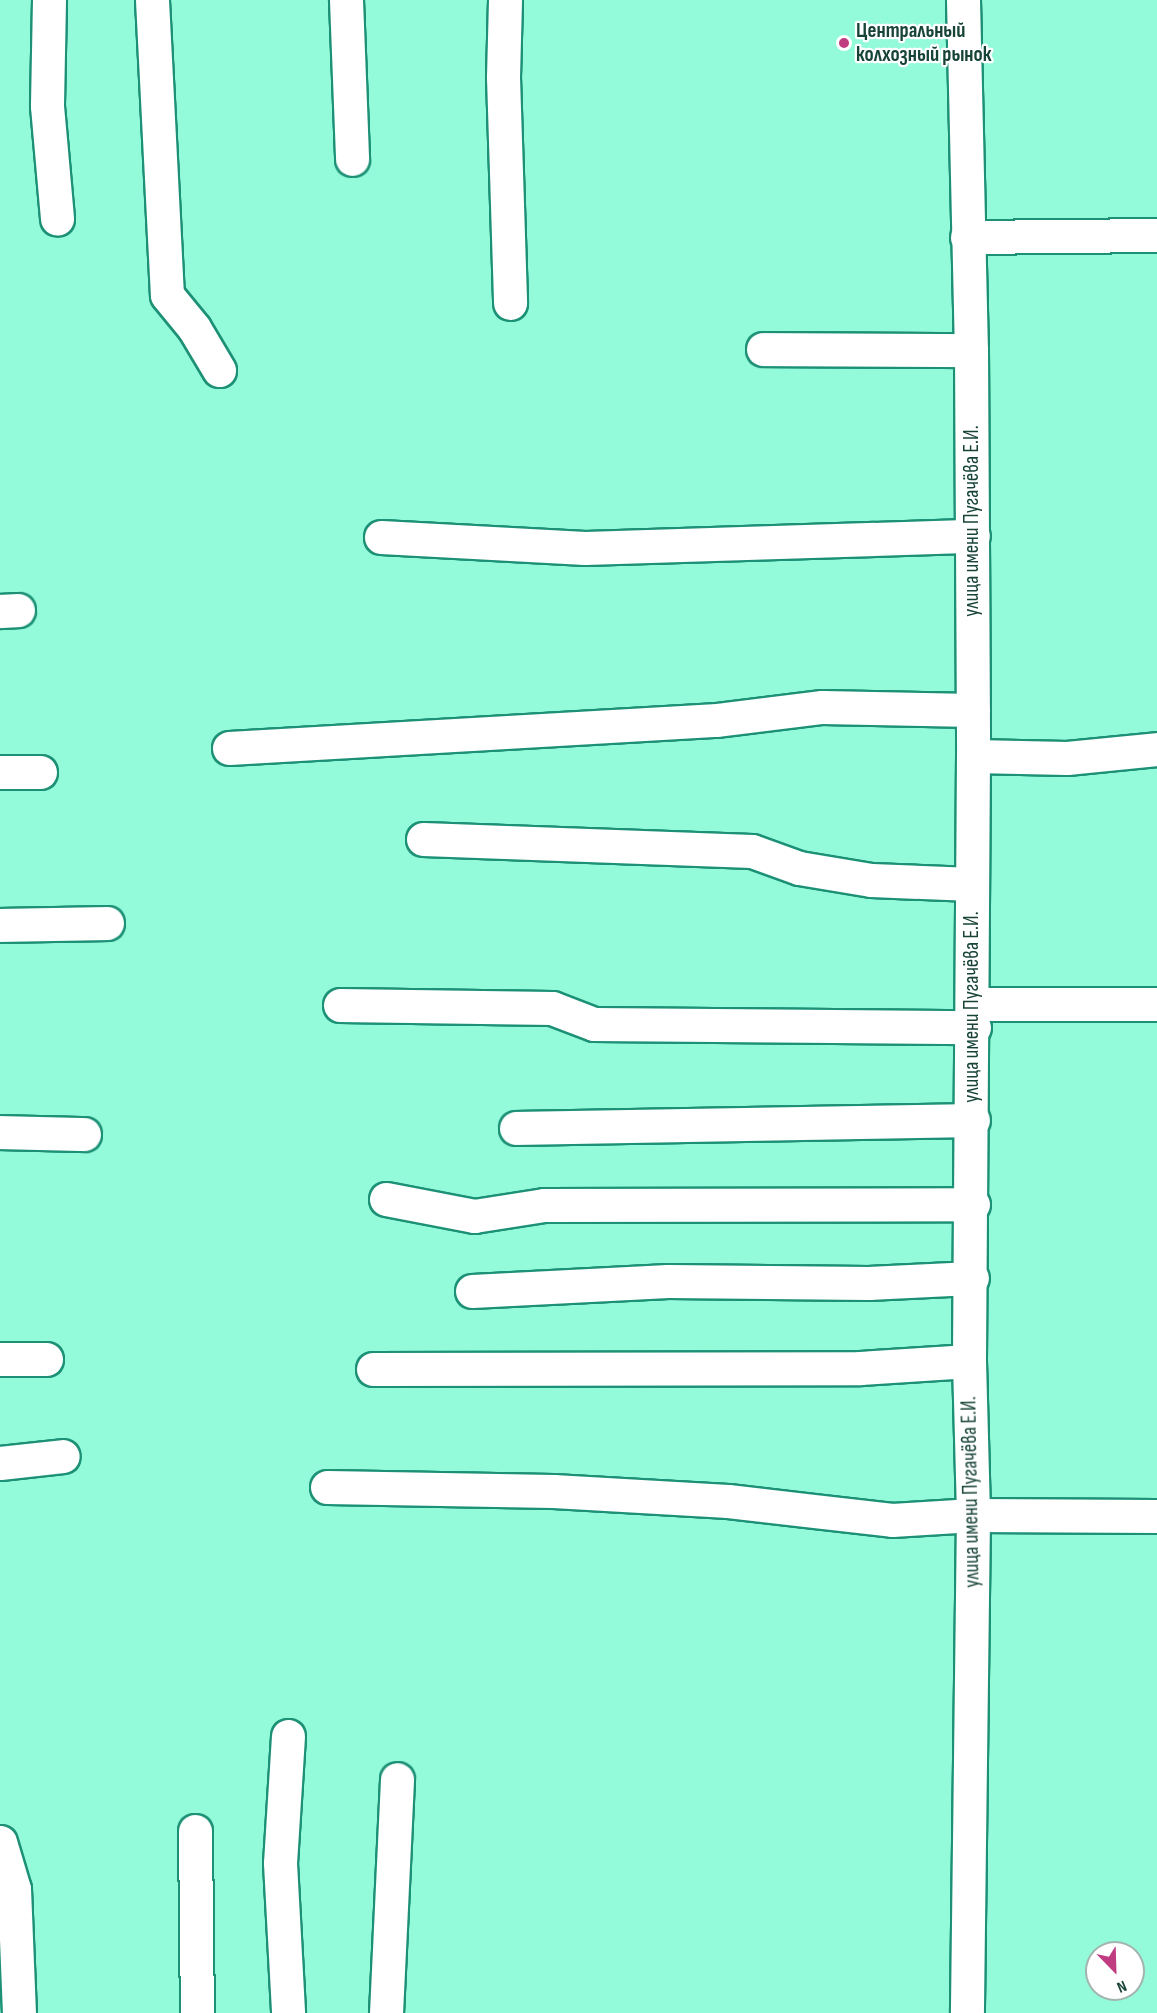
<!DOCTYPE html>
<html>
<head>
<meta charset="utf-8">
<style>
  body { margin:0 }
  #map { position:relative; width:1157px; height:2013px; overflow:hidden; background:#93fada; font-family:"Sofia Sans Condensed",sans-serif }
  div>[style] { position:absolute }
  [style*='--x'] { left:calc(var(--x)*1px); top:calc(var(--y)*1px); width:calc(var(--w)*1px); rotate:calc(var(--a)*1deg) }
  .roads { filter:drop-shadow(2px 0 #1d9176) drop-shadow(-2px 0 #1d9176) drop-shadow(0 2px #1d9176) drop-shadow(0 -2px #1d9176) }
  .minor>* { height:33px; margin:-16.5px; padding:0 16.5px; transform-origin:16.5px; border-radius:16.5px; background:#fff }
  .dots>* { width:16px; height:16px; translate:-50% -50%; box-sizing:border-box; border:3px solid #fff; border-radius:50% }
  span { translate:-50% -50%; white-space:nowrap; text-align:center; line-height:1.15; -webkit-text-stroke:4.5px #fff; paint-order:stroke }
  .poi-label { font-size:21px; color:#184438; font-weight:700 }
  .left { translate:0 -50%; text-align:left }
  .street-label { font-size:21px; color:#184438 }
  .north { position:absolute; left:1085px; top:1941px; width:60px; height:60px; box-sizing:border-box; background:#fff; border:2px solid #a3b4af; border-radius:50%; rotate:157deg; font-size:16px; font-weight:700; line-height:24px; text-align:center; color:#184438 }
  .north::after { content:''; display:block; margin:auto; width:21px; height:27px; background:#c03c81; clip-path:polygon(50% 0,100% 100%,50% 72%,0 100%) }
</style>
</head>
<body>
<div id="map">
  <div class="roads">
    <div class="minor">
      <div style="--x:49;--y:0;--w:106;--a:91.1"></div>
      <div style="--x:47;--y:106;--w:113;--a:84.9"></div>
      <div style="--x:152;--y:0;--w:295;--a:87.1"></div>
      <div style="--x:167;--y:295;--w:43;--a:50.7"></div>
      <div style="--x:194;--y:328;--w:49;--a:59.2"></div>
      <div style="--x:346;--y:0;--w:159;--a:87.8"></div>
      <div style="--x:505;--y:0;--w:77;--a:91.5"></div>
      <div style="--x:503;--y:77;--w:226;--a:88.2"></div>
      <div style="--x:963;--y:0;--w:350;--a:88.7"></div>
      <div style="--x:971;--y:350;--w:406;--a:89.7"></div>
      <div style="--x:973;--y:756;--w:605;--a:90.38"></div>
      <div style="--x:969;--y:1361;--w:154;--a:88.5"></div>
      <div style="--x:973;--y:1515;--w:498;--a:90.7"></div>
      <div style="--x:967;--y:237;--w:190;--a:-0.6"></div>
      <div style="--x:763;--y:349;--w:208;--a:0.3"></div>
      <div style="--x:381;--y:537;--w:204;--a:3.1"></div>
      <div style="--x:585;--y:548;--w:388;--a:-1.8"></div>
      <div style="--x:0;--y:611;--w:18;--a:-3"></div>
      <div style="--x:229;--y:748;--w:489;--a:-3.3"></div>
      <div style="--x:717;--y:720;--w:106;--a:-7.1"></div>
      <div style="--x:822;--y:707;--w:151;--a:1.1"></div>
      <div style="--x:973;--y:756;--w:94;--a:1.2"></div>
      <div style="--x:1067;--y:758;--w:90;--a:-5.7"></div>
      <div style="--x:0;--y:772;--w:40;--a:0"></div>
      <div style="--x:423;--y:839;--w:329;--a:2.1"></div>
      <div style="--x:752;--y:851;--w:50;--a:19.9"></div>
      <div style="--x:799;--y:868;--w:73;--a:9.5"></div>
      <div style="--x:871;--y:880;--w:101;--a:2.3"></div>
      <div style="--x:0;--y:925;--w:107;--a:-1.1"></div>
      <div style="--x:973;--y:1004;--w:184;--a:0"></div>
      <div style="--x:340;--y:1005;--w:212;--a:0.8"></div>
      <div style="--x:552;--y:1008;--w:45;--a:20.9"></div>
      <div style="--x:594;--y:1024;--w:380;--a:0.5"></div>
      <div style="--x:516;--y:1128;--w:457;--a:-1"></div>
      <div style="--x:0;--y:1132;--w:84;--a:1.4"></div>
      <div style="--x:386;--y:1199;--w:90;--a:10.9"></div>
      <div style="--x:474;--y:1216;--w:71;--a:-8.9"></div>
      <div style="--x:544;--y:1205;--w:429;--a:-0.1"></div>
      <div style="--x:472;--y:1291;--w:196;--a:-2.9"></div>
      <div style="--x:668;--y:1281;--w:200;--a:0.6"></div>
      <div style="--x:868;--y:1283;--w:104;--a:-2.8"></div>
      <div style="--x:0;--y:1359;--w:46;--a:0"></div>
      <div style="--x:373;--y:1369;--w:487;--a:-0.1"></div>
      <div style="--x:860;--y:1368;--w:109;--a:-3.7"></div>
      <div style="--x:0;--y:1463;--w:63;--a:-6.3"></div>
      <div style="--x:327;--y:1487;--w:226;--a:1"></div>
      <div style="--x:553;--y:1491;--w:175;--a:3.3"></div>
      <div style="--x:728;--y:1501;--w:165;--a:6.6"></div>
      <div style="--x:892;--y:1520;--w:81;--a:-3.5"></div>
      <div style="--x:973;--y:1515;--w:184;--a:0.3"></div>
      <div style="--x:288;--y:1736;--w:127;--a:93.6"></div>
      <div style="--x:280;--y:1863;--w:150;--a:86.9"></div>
      <div style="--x:195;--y:1831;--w:182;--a:89.4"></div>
      <div style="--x:0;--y:1842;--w:49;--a:73.4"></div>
      <div style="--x:14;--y:1889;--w:124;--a:87.7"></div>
      <div style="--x:386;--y:2013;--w:234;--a:-87.3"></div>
    </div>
  </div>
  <div class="dots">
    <div style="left:844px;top:43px;background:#c03c81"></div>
  </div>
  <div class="poi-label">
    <span class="left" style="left:856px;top:43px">Центральный<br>колхозный рынок</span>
  </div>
  <div class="street-label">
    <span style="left:972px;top:521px;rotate:-90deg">улица имени Пугачёва Е.И.</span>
    <span style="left:972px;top:1007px;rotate:-90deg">улица имени Пугачёва Е.И.</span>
    <span style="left:971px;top:1492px;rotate:-91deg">улица имени Пугачёва Е.И.</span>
  </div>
  <div class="north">N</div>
</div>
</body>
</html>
